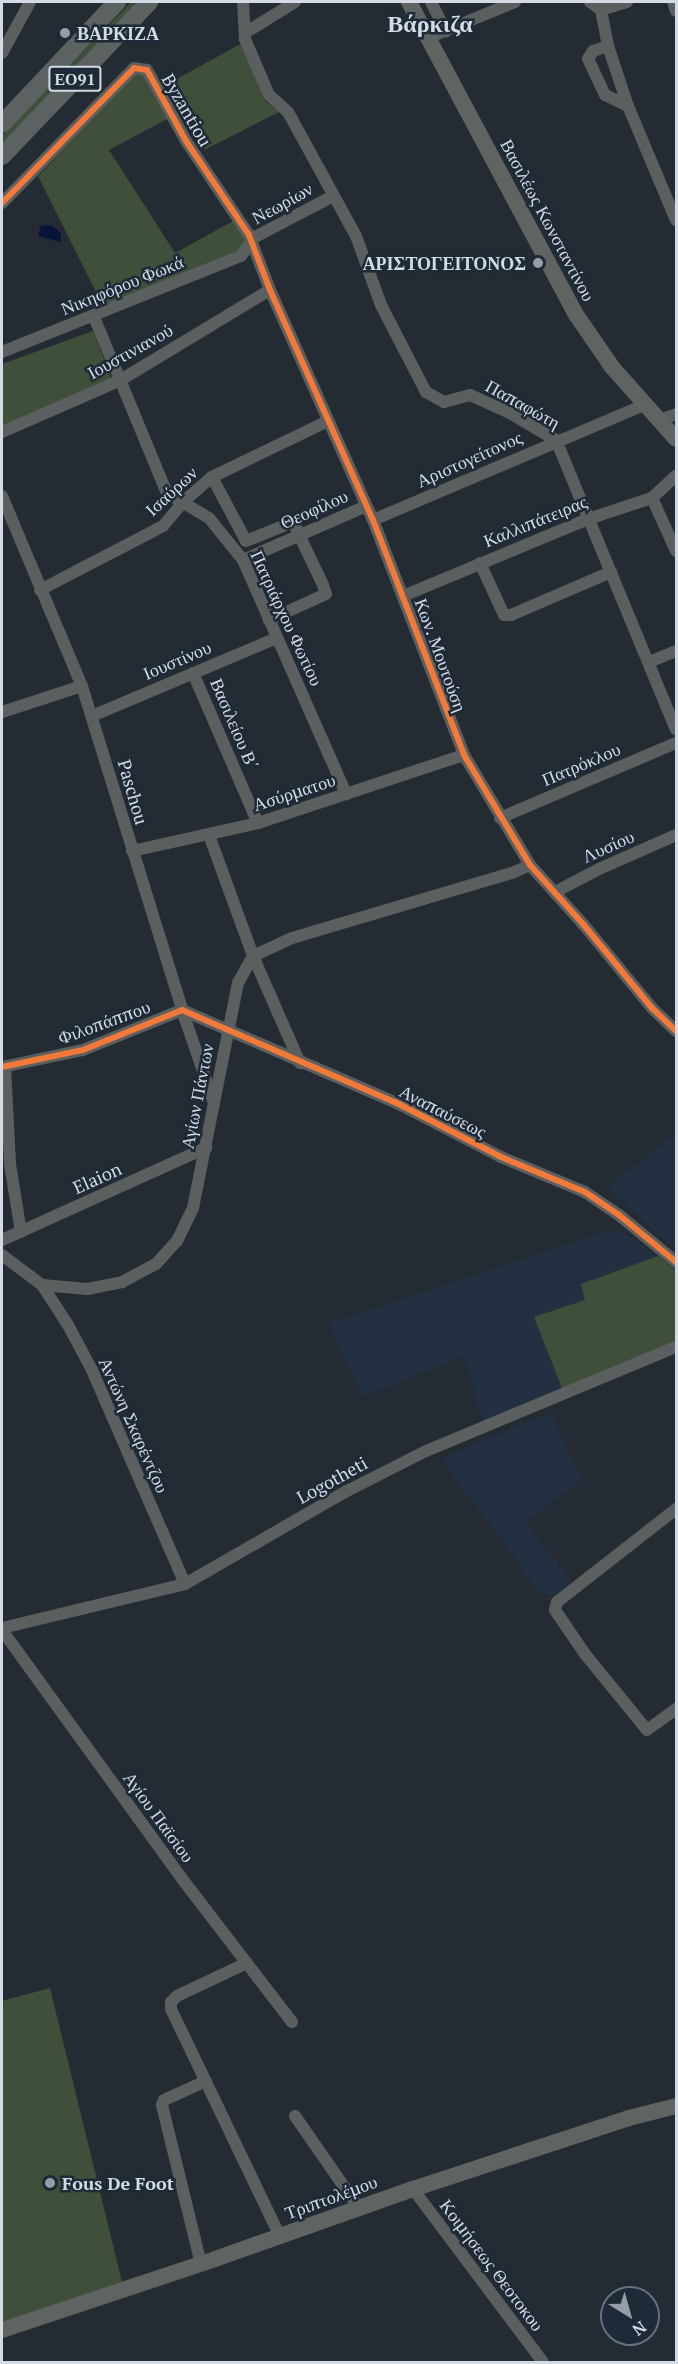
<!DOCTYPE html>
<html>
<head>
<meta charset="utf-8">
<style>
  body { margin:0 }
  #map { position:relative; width:678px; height:2364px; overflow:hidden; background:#252b32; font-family:"PT Serif",serif }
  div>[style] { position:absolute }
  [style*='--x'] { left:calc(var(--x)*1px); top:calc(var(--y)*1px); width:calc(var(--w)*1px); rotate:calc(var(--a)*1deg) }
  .built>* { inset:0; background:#223042 }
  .green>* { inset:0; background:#404f3a }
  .water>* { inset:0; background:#051437 }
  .street>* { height:12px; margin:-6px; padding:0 6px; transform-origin:6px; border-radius:6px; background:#5b5f5f }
  .secondary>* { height:16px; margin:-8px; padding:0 8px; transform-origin:8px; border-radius:8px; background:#5f6362 }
  .primary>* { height:18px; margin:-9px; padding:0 9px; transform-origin:9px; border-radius:9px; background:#5c6161 }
  .cycleway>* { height:6px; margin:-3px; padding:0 3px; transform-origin:3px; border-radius:3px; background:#f17a3a }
  .dots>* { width:16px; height:16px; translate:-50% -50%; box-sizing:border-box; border:3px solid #1f2a38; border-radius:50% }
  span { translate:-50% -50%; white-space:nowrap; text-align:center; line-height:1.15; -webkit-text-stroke:5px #1f2a38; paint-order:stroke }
  .shield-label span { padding:2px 4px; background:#1f2a38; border:2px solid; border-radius:4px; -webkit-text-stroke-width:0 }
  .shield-label { font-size:16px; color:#d4dbe5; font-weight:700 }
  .poi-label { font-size:18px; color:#d4dbe5; font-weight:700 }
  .left { translate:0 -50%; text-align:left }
  .right { translate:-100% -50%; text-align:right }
  .street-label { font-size:18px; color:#d4dbe5 }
  .district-label { font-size:24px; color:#d4dbe5; font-weight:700 }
  .frame { position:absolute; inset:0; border:3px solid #d4dbe5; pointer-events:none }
  .north { position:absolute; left:600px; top:2286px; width:60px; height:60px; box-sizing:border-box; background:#1f2a38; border:2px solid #67717d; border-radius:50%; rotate:143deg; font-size:16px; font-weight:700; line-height:24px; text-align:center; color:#d4dbe5 }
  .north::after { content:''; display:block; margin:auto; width:21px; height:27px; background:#979da6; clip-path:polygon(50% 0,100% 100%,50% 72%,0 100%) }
</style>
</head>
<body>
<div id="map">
  <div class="built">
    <div style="clip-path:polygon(676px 1134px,676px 1250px,607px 1187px)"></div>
    <div style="clip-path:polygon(606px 1231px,622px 1232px,658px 1256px,581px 1284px,586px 1300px,534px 1317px,563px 1391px,483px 1422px,464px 1355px,364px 1397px,329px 1324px)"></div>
    <div style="clip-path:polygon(551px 1413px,582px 1480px,525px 1522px,572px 1581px,553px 1596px,538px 1592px,502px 1539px,457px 1482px,443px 1457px)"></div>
  </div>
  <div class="green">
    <div style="clip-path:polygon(131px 2px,136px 2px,128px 12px,2px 146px,2px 136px)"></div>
    <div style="clip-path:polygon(242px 43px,265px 101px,279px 112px,204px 150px,166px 85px)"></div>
    <div style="clip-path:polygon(142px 72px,169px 118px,109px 150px,175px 253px,235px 220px,246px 239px,242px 252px,104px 308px,38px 176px,137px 73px)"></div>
    <div style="clip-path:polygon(93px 331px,113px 382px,2px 427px,2px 364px)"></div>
    <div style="clip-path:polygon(658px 1256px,676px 1270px,676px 1343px,563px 1391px,534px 1317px,585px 1300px,581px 1284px)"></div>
    <div style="clip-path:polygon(50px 1988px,122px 2282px,2px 2322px,2px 2001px)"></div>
  </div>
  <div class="water">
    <div style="clip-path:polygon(51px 225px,61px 233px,61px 242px,38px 236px,41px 226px)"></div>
  </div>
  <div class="street">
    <div style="--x:243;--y:2;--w:37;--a:87"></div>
    <div style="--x:245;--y:39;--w:61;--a:66.8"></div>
    <div style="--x:269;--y:95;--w:25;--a:42"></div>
    <div style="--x:288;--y:112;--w:141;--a:61.3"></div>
    <div style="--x:356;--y:236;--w:73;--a:70.1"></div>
    <div style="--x:381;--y:305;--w:98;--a:62.7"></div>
    <div style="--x:426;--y:392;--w:21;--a:29"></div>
    <div style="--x:444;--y:402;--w:27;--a:-15"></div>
    <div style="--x:470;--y:395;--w:42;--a:24.1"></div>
    <div style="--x:508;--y:412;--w:56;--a:30.3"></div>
    <div style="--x:556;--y:440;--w:313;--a:67.5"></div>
    <div style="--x:431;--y:2;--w:33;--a:63"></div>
    <div style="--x:590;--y:2;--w:14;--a:36"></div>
    <div style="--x:601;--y:10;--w:27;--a:-17"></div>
    <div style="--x:673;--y:2;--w:9;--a:72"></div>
    <div style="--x:601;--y:10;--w:37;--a:79"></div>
    <div style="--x:245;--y:33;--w:59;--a:-31.8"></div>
    <div style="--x:430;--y:37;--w:92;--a:-22.4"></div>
    <div style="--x:2;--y:53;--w:58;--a:-61.2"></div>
    <div style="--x:628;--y:106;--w:25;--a:-154"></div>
    <div style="--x:605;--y:95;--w:40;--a:-115"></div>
    <div style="--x:588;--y:59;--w:9;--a:-58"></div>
    <div style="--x:593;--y:51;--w:16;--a:-18"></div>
    <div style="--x:608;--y:46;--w:63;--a:71.6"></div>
    <div style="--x:628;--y:106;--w:124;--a:67.2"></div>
    <div style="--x:2;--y:203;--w:189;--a:-45.6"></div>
    <div style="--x:134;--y:68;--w:13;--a:9"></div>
    <div style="--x:147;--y:70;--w:81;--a:61.2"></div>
    <div style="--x:186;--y:141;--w:113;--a:56.2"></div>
    <div style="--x:249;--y:235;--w:59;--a:69.1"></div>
    <div style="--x:270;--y:290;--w:252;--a:65.9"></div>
    <div style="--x:373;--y:520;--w:252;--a:68.8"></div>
    <div style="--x:464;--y:755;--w:128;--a:59"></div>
    <div style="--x:530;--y:865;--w:79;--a:48.1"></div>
    <div style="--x:583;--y:924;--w:109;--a:50.6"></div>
    <div style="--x:652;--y:1008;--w:33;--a:44"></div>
    <div style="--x:94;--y:317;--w:191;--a:67.5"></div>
    <div style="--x:167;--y:493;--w:49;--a:30.8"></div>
    <div style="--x:209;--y:518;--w:54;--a:51"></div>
    <div style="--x:243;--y:560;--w:256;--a:66.2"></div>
    <div style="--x:2;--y:352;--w:258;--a:-21.9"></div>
    <div style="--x:241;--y:256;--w:24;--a:-54"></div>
    <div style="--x:255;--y:237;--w:88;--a:-27.7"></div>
    <div style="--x:659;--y:420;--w:18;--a:-19"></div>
    <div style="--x:2;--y:432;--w:128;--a:-23.6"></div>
    <div style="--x:119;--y:381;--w:176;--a:-31.1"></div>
    <div style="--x:212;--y:477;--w:72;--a:62"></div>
    <div style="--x:246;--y:541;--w:51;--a:-22"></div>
    <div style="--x:293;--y:522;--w:70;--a:64.5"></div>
    <div style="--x:323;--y:585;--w:9;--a:72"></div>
    <div style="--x:326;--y:594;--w:63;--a:155.5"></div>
    <div style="--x:2;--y:496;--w:206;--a:67.2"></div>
    <div style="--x:82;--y:686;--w:339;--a:72.8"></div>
    <div style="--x:182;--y:1010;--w:98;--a:71"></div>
    <div style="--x:652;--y:498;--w:58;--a:65.6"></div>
    <div style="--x:373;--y:520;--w:297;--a:-23"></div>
    <div style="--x:243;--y:560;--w:134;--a:-23.7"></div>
    <div style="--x:480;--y:563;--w:57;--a:65.2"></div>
    <div style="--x:504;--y:615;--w:7;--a:0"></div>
    <div style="--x:511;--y:615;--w:109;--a:-23.3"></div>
    <div style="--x:40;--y:590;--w:139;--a:-27.5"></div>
    <div style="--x:163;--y:526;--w:31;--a:-50"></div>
    <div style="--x:183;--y:502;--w:38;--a:-41"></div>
    <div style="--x:212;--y:477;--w:129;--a:-25.8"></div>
    <div style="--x:403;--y:596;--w:200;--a:-22.6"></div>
    <div style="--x:588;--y:519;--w:67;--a:-18.2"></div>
    <div style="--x:652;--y:498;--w:33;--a:-43"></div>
    <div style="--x:649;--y:662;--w:29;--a:-22"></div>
    <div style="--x:193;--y:673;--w:163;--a:66.6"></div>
    <div style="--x:2;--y:712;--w:84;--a:-18"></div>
    <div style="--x:92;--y:716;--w:201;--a:-22.9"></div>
    <div style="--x:500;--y:818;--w:191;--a:-23.1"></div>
    <div style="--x:209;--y:835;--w:129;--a:70"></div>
    <div style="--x:253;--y:956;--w:117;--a:66.3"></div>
    <div style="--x:132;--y:851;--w:129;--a:-12.5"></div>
    <div style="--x:258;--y:823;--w:217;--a:-18.3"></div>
    <div style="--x:555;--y:892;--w:50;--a:-27.6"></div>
    <div style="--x:599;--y:869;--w:84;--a:-23.8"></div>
    <div style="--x:2;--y:1067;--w:83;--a:-11.9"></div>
    <div style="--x:83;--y:1050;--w:107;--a:-22"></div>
    <div style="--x:182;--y:1010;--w:232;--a:23.4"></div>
    <div style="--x:395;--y:1102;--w:119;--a:27.4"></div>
    <div style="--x:501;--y:1157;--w:91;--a:22.6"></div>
    <div style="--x:585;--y:1192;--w:41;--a:34.1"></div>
    <div style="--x:619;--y:1215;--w:74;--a:39.5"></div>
    <div style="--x:5;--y:1067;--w:97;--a:87"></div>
    <div style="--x:10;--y:1164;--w:69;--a:80.8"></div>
    <div style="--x:2;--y:1240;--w:224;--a:-24.3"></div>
    <div style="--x:2;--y:1255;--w:50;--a:36.9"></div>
    <div style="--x:42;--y:1285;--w:48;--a:57"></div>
    <div style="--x:68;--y:1325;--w:51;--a:61.9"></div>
    <div style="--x:92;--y:1370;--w:233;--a:66.5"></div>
    <div style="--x:42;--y:1285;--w:45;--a:5.1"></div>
    <div style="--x:87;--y:1289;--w:36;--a:-11"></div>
    <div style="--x:122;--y:1282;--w:38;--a:-28"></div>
    <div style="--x:156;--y:1264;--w:31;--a:-48"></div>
    <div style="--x:177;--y:1241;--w:37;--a:-64"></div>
    <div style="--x:193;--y:1208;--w:229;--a:-78.7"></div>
    <div style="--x:238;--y:983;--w:31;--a:-61"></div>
    <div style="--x:253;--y:956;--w:43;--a:-24.8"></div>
    <div style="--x:292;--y:938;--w:229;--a:-16.5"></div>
    <div style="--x:512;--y:873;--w:20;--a:-24"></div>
    <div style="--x:676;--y:1509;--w:151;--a:142"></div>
    <div style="--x:557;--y:1602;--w:8;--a:104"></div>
    <div style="--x:555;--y:1610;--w:53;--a:55.7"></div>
    <div style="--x:585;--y:1654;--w:98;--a:50.8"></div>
    <div style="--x:647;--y:1730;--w:36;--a:-36"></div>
    <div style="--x:2;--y:1628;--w:188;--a:-13.5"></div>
    <div style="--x:185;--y:1584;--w:187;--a:-29.9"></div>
    <div style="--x:347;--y:1491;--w:89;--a:-26.9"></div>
    <div style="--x:426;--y:1451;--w:271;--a:-22.6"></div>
    <div style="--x:2;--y:1630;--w:309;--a:54.1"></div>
    <div style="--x:183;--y:1880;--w:179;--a:52.5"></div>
    <div style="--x:247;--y:1963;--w:77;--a:154.8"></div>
    <div style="--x:177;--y:1996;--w:8;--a:135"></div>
    <div style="--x:171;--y:2002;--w:7;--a:90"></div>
    <div style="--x:171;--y:2009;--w:253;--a:64.4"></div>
    <div style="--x:295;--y:2116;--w:112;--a:55.2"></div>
    <div style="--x:413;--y:2189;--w:216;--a:53.1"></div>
    <div style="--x:201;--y:2264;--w:164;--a:-103.8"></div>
    <div style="--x:162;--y:2105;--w:5;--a:-68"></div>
    <div style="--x:164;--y:2100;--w:46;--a:-24.3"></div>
  </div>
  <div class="secondary">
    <div style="--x:409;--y:2;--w:356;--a:61.9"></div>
    <div style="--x:577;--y:316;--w:62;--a:55.5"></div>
    <div style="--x:612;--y:367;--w:96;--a:48.4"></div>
    <div style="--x:2;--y:2330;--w:225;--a:-18.4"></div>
    <div style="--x:215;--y:2259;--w:210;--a:-19.5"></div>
    <div style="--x:413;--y:2189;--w:227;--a:-18.2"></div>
    <div style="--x:629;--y:2118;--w:49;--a:-14.3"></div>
  </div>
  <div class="primary">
    <div style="--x:2;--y:124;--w:168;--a:-46.7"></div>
    <div style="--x:2;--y:156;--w:213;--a:-46.3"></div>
  </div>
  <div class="cycleway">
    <div style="--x:2;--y:203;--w:189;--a:-45.6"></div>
    <div style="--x:134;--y:68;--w:13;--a:9"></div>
    <div style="--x:147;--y:70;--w:81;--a:61.2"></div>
    <div style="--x:186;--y:141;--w:113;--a:56.2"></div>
    <div style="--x:249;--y:235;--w:59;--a:69.1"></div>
    <div style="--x:270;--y:290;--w:252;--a:65.9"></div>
    <div style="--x:373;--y:520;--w:252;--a:68.8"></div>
    <div style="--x:464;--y:755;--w:128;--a:59"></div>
    <div style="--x:530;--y:865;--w:79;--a:48.1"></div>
    <div style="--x:583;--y:924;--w:109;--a:50.6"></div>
    <div style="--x:652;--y:1008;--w:33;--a:44"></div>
    <div style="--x:2;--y:1067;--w:83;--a:-11.9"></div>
    <div style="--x:83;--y:1050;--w:107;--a:-22"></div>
    <div style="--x:182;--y:1010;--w:232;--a:23.4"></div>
    <div style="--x:395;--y:1102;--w:119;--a:27.4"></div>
    <div style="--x:501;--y:1157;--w:91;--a:22.6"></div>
    <div style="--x:585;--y:1192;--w:41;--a:34.1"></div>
    <div style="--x:619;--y:1215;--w:74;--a:39.5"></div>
  </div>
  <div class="dots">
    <div style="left:65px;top:33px;background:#979da6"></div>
    <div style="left:538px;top:263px;background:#979da6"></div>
    <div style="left:50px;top:2183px;background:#979da6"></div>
  </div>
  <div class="shield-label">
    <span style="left:75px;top:79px">ΕΟ91</span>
  </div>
  <div class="poi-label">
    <span class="left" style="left:77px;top:33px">ΒΑΡΚΙΖΑ</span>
    <span class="right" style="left:526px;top:263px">ΑΡΙΣΤΟΓΕΙΤΟΝΟΣ</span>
    <span class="left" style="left:62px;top:2183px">Fous De Foot</span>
  </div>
  <div class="street-label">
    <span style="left:187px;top:110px;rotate:60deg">Byzantiou</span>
    <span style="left:282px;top:203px;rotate:-29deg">Νεωρίων</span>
    <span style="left:548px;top:220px;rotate:62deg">Βασιλέως Κωνσταντίνου</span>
    <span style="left:122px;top:285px;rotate:-22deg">Νικηφόρου Φωκά</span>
    <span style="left:130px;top:351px;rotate:-29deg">Ιουστινιανού</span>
    <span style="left:523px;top:404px;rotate:29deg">Παπαφώτη</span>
    <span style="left:469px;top:459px;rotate:-24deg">Αριστογείτονος</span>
    <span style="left:171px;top:491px;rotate:-43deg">Ισαύρων</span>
    <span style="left:314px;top:509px;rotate:-24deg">Θεοφίλου</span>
    <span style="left:535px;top:521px;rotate:-22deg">Καλλιπάτειρας</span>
    <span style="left:287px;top:618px;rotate:65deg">Πατριάρχου Φωτίου</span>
    <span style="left:441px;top:655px;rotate:70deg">Κων. Μουτούση</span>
    <span style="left:177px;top:660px;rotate:-23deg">Ιουστίνου</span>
    <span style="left:235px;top:724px;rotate:67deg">Βασιλείου Β΄</span>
    <span style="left:581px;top:764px;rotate:-23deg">Πατρόκλου</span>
    <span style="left:133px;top:792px;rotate:74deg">Paschou</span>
    <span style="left:294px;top:792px;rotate:-18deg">Ασύρματου</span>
    <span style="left:608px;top:846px;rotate:-24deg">Λυσίου</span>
    <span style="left:104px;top:1022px;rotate:-20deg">Φιλοπάππου</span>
    <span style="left:197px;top:1096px;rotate:-79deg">Αγίων Πάντων</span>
    <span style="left:443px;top:1111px;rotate:27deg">Αναπαύσεως</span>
    <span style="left:97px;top:1178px;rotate:-24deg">Elaion</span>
    <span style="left:134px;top:1425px;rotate:66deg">Αντώνη Σκαρέντζου</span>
    <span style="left:332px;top:1480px;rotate:-29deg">Logotheti</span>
    <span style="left:159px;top:1817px;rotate:54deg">Αγίου Παϊσίου</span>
    <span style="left:331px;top:2197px;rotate:-20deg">Τριπτολέμου</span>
    <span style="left:492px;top:2265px;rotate:53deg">Κοιμήσεως Θεοτοκου</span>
  </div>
  <div class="district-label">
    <span style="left:430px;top:24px">Βάρκιζα</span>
  </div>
  <div class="frame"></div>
  <div class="north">N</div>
</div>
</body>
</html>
